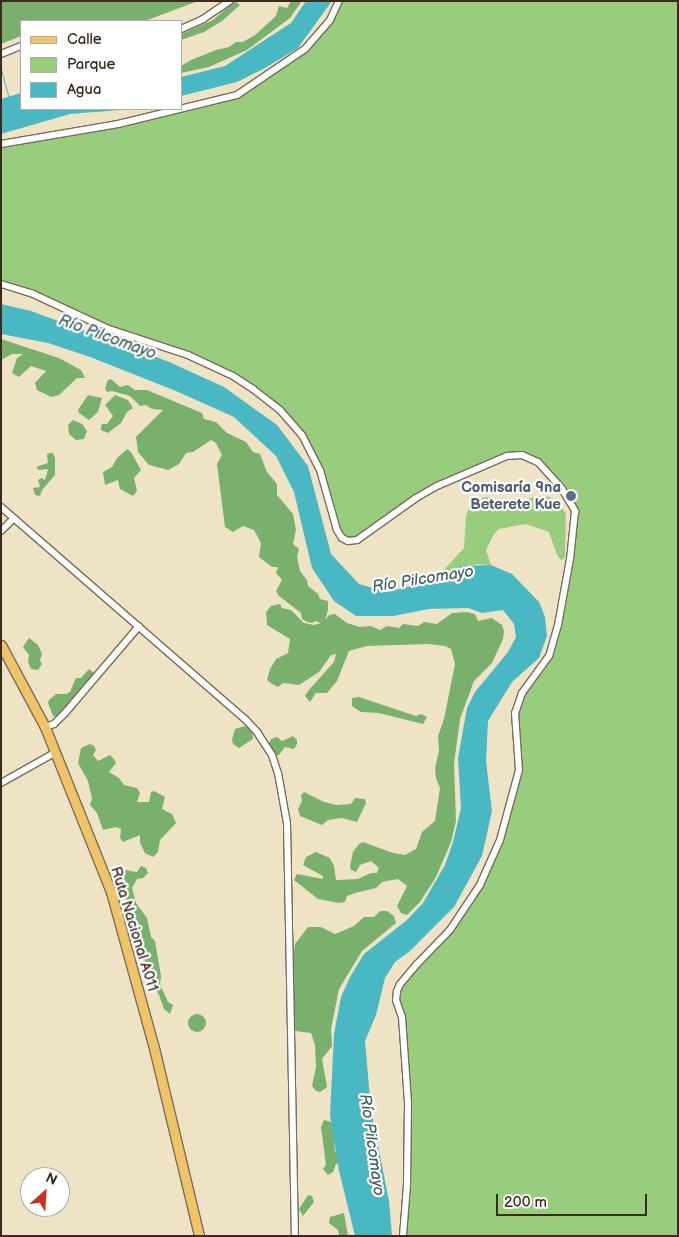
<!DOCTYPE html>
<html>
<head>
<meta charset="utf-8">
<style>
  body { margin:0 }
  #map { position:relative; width:679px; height:1237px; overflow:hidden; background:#eee4c5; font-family:"Balsamiq Sans",sans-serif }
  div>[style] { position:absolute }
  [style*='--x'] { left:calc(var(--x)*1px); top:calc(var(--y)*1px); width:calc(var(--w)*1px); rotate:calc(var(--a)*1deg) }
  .green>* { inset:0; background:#98cd7e }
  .forest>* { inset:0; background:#7ab06d }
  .round { border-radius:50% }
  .water>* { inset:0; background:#49b8c2 }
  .stream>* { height:1px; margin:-0.5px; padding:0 0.5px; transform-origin:0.5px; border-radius:0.5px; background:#49b8c2 }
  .roads { filter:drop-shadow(1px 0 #7a6b58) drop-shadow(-1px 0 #7a6b58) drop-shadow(0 1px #7a6b58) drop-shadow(0 -1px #7a6b58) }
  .minor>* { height:6px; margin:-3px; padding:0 3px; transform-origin:3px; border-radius:3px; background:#fff }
  .major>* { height:9px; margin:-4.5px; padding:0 4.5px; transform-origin:4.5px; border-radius:4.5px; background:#efc469 }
  .dots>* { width:14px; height:14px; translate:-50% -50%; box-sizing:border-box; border:2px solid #fff; border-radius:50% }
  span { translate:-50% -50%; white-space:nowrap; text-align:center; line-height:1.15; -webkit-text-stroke:4.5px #fff; paint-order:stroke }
  .service-label { font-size:15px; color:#4e5e75; font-weight:700 }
  .right { translate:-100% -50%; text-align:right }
  .street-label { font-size:15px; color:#3b2a1e }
  .water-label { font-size:16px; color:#416360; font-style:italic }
  .frame { position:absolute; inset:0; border:2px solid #3b2a1e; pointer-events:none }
  .legend { position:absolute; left:20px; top:20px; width:162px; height:90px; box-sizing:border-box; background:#fff; border:1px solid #b1aaa5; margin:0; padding:6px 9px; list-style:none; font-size:15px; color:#3b2a1e }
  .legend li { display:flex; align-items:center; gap:10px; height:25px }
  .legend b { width:25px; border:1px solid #b1aaa5 }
  .north { position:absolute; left:20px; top:1167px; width:50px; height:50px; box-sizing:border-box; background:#fff; border:1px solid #b1aaa5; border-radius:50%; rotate:26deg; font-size:14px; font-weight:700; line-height:20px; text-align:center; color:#3b2a1e }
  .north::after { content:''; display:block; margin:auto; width:18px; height:22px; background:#c8321e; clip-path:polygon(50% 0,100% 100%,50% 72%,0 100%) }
  .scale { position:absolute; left:496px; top:1194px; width:151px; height:22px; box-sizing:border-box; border:2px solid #3b2a1e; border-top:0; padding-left:6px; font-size:15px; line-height:18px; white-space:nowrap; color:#3b2a1e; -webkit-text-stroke:4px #fff; paint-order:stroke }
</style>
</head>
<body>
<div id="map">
  <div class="green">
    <div style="clip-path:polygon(339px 1px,678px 1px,678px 1236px,403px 1236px,408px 1103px,397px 991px,450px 930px,480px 885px,500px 840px,519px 770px,518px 702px,549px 656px,575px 522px,570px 501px,530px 458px,507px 456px,437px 486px,357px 540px,342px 538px,328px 492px,303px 435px,253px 389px,188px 355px,106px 328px,1px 284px,1px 144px,72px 133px,237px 95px,305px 48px,330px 20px)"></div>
    <div style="clip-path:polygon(538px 496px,549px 497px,558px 502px,566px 514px,565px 558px,561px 560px,557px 555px,549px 532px,526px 524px,499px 529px,494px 534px,486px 550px,491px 565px,477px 564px,439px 575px,464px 548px,466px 516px,470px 505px,477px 499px,487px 497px,514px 503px)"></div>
  </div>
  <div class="forest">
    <div style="clip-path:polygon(1px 1px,198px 1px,145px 21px,21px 21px,21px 36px,1px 44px)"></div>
    <div style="clip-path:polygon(235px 1px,240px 5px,222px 21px,204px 32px,181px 40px,181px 34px,213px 20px)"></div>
    <div style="clip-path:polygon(291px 1px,302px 1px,290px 18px,247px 50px,209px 67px,181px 73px,181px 66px,191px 60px,216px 50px,229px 47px,236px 42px,243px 42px,255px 35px,276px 16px,279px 6px,287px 8px)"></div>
    <div style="clip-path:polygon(1px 339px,59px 358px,81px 370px,85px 378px,77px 378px,59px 395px,51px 397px,37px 390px,35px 383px,46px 371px,31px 366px,19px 377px,12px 373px,17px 358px,23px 354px,12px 354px,1px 360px)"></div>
    <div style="clip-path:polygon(111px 379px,120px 387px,128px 385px,135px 390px,147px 390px,202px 413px,204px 419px,216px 422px,227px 433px,246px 442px,253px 452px,260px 454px,267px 472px,277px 484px,277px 495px,293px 514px,296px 530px,293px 544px,299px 549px,297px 557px,300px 571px,307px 580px,308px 586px,318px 594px,320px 599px,328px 601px,328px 610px,325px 620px,329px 615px,335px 614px,347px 623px,360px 627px,371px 626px,380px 630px,387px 626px,399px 628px,403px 624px,418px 626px,424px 622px,437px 624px,452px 613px,467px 612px,475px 614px,478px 621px,492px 618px,502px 625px,504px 631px,503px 639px,492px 663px,474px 681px,460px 719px,454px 764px,456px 821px,451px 842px,436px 877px,420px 902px,407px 915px,401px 913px,397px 906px,407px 886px,398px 879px,382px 882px,376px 888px,355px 893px,347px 896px,345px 902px,338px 903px,318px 899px,294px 880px,297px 874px,323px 879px,323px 876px,303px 865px,306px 857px,316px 852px,330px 858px,334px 866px,336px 880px,358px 879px,371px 873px,377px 873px,379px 868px,371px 861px,360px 865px,356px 872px,351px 870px,350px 866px,353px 852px,359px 844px,363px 842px,393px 853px,405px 855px,416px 849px,422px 832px,435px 821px,440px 788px,436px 778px,435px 768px,439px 751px,438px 736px,444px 719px,455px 664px,451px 649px,445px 646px,428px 644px,367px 646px,349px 651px,337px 681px,327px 693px,316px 693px,310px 702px,305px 696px,308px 691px,334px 662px,336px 654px,331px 655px,319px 672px,299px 685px,283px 683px,278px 687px,272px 684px,267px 680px,270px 669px,276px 659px,288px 653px,290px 639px,267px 625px,266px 612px,271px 606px,280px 604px,282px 608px,291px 610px,304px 623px,314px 625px,321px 623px,315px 621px,312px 623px,307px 622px,302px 619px,301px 613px,279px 596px,276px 591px,282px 580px,276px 573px,278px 567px,272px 567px,259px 557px,261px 543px,254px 530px,243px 526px,233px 532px,225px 527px,217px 464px,222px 455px,216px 443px,211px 440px,193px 452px,186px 453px,179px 464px,168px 470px,149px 465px,138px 452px,136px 437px,163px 410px,152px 409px,146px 405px,140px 406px,130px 396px,112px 391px,107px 392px,105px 388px,108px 380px)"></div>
    <div style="clip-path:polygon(88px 395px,102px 398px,98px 412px,89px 420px,79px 413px,78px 410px)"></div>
    <div style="clip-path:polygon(115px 395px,128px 400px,133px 408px,127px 412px,121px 423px,108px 433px,101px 430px,101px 427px,102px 424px,107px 424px,113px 416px,105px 405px)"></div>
    <div style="clip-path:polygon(73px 420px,82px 424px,87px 431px,84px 439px,76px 440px,69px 434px,68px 425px)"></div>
    <div style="clip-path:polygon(127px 449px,131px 452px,141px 470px,134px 478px,137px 491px,133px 496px,120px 489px,118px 480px,105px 485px,103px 472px,112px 467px,117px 458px)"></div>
    <div style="clip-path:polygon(49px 453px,53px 453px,55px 458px,55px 475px,42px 490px,40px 496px,35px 495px,33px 488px,40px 487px,38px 480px,41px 478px,45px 480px,48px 469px,39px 470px,36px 467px,48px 463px,47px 455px)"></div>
    <div style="clip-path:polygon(29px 638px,38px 645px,42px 654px,40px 660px,42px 664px,38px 670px,31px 669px,28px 662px,29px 655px,23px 647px)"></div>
    <div style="clip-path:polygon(89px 669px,95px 674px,85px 683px,84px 687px,78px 693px,79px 696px,70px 702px,70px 706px,57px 717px,53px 716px,48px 703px,49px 700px,56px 694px,66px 694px,70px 692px,76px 678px,81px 678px)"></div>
    <div style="clip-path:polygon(359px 697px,416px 716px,421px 714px,427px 717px,423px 724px,379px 713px,361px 712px,352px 706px,352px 698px)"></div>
    <div style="clip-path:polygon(245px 726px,252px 731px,253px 739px,239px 748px,233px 744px,232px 739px,235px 729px)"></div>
    <div style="clip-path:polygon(293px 736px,297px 740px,297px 744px,294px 749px,285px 747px,279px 755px,274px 756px,267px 747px,271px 739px,277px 737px,282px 741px)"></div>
    <div style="clip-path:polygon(90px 744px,94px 746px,96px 750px,93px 755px,98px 761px,110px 755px,114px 759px,116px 763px,109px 772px,119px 778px,124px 785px,137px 788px,140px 793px,137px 802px,149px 802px,151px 792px,154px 791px,165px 797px,162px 809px,172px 814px,176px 823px,160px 840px,158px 852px,153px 857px,145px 853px,140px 843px,140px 835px,123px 842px,120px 838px,121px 829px,116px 827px,103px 830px,97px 813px,90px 805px,92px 798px,88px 781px,78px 763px,81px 748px)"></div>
    <div style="clip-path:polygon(304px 792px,324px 802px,337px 805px,351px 804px,355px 798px,365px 799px,366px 803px,357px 822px,342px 818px,328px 820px,322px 825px,300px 816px,298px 809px,302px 801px,301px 795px)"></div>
    <div style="clip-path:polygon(141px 866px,146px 868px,148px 873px,143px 878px,137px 879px,132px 888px,136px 903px,147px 918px,151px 937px,155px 941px,161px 976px,160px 984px,168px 1002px,173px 1005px,170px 1014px,164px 1009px,159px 995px,145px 971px,144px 952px,135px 937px,131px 905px,126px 900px,126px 894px,123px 891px,121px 877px,125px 870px,137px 872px)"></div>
    <div style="clip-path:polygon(380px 911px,387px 911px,394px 916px,396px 923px,362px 951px,339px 989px,331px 1029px,332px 1046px,322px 1059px,327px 1087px,320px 1092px,316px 1091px,312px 1086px,316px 1067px,315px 1045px,311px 1033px,295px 1031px,290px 1027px,291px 976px,295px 944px,308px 927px,321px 927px,335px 934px,354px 926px,364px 917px,374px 917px)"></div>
    <div class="round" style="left:188px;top:1014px;width:18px;height:18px"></div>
    <div style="clip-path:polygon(324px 1120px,331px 1122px,333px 1128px,335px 1151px,340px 1163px,336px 1164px,333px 1172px,328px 1175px,323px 1169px,326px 1165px,321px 1127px)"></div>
    <div style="clip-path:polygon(308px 1195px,312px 1196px,314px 1202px,303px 1216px,299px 1209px)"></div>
    <div style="clip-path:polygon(344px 1213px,348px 1236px,339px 1236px,338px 1230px,329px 1223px,330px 1217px)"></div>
  </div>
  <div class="water">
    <div style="clip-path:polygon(306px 1px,332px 1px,298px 48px,265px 68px,237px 82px,181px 96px,181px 77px,225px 66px,291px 23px)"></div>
    <div style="clip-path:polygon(21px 93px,21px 109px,133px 109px,70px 114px,1px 134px,1px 99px)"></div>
    <div style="clip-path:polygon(1px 304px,31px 311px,167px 361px,224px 387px,277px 425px,308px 466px,331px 554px,359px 584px,387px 592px,415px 585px,461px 566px,491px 565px,512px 574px,539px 602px,545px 617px,547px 636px,539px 658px,512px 682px,488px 721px,486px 761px,492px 811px,482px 856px,454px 907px,410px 951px,395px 962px,385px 978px,376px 1015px,365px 1041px,371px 1110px,389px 1201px,392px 1236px,355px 1236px,339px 1171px,330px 1115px,334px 1034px,341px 997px,350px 977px,364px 954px,407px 920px,423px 903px,445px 865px,453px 842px,461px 808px,458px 758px,467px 708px,475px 692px,508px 652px,516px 637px,514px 624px,503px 610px,482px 613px,468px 608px,429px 609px,393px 616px,356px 616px,334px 601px,312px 568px,294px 492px,276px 456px,234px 417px,176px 391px,90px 357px,48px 343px,1px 334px)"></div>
  </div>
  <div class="stream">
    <div style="--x:1;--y:69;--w:28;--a:75"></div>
  </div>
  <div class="roads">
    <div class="minor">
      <div style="--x:181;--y:29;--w:24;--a:-24"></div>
      <div style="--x:203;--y:19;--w:32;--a:-34"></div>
      <div style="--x:1;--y:54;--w:22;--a:-22"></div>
      <div style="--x:1;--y:144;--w:119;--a:-9.7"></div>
      <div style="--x:118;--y:124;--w:122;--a:-13.7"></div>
      <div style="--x:237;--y:95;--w:82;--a:-34.1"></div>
      <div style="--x:305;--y:49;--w:38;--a:-49"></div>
      <div style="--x:330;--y:20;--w:21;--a:-65"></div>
      <div style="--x:1;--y:284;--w:31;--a:17"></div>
      <div style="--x:31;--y:293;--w:83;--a:25"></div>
      <div style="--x:106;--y:328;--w:86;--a:18.2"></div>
      <div style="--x:188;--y:355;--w:50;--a:25"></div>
      <div style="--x:233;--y:376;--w:24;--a:33"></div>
      <div style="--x:253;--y:389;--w:34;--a:38"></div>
      <div style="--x:280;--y:410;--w:33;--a:49"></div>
      <div style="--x:302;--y:435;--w:39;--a:63"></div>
      <div style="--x:320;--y:470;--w:62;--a:74.2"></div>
      <div style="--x:337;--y:530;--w:9;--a:58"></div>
      <div style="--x:342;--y:538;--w:7;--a:27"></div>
      <div style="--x:348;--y:541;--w:9;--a:-6"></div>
      <div style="--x:357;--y:540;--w:72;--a:-35.4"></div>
      <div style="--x:416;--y:498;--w:24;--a:-30"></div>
      <div style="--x:437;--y:486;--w:76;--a:-23.2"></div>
      <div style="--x:507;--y:456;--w:15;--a:-4"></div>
      <div style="--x:522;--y:455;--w:17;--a:24"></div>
      <div style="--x:538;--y:462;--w:36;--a:48"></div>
      <div style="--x:562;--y:489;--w:26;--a:59"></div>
      <div style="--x:575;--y:511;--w:48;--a:95.9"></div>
      <div style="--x:570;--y:559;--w:67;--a:100.3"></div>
      <div style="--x:558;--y:625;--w:32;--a:106"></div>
      <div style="--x:549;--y:656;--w:46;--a:126.1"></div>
      <div style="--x:522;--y:693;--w:21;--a:109"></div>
      <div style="--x:515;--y:713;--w:57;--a:86"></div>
      <div style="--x:519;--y:770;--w:73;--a:105.2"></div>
      <div style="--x:500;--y:840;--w:49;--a:114"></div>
      <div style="--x:480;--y:885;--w:54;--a:123.7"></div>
      <div style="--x:450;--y:930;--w:47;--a:134.1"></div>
      <div style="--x:417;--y:964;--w:26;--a:130"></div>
      <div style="--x:400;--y:984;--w:8;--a:113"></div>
      <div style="--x:397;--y:991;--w:9;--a:96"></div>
      <div style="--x:396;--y:1000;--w:18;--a:71"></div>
      <div style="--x:402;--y:1017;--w:86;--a:86"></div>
      <div style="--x:408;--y:1103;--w:82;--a:90.7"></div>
      <div style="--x:407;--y:1185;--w:51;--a:94.5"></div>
      <div style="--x:1;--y:507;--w:323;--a:41"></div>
      <div style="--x:245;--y:719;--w:18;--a:47"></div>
      <div style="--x:257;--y:732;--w:27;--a:57"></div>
      <div style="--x:272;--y:755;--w:19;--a:72"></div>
      <div style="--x:278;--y:773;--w:51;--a:79.8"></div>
      <div style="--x:287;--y:823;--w:413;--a:88.9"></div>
      <div style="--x:1;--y:531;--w:18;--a:-45"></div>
      <div style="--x:45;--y:727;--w:9;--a:-18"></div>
      <div style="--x:54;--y:724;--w:16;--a:-45"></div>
      <div style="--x:65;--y:713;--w:114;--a:-49.6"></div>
      <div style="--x:1;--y:783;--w:63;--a:-29.4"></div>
    </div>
    <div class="major">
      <div style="--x:1;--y:645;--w:93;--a:61.8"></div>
      <div style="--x:45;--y:727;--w:178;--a:68.2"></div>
      <div style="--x:111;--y:892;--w:162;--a:74.6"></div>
      <div style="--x:154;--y:1048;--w:193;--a:76.5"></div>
    </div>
  </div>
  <div class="dots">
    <div style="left:571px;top:496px;background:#5c6f8a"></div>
  </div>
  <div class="service-label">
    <span class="right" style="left:561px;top:496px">Comisaría 9na<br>Beterete Kue</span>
  </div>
  <div class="street-label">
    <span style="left:134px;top:929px;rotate:73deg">Ruta Nacional A011</span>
  </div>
  <div class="water-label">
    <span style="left:107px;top:338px;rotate:20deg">Río Pilcomayo</span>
    <span style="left:423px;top:580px;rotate:-9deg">Río Pilcomayo</span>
    <span style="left:371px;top:1145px;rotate:82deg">Río Pilcomayo</span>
  </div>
  <div class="frame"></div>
  <ul class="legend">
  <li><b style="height:6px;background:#efc469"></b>Calle</li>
  <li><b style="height:14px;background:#98cd7e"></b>Parque</li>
  <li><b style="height:14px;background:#49b8c2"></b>Agua</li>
  </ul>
  <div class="north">N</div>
  <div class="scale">200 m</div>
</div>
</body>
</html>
